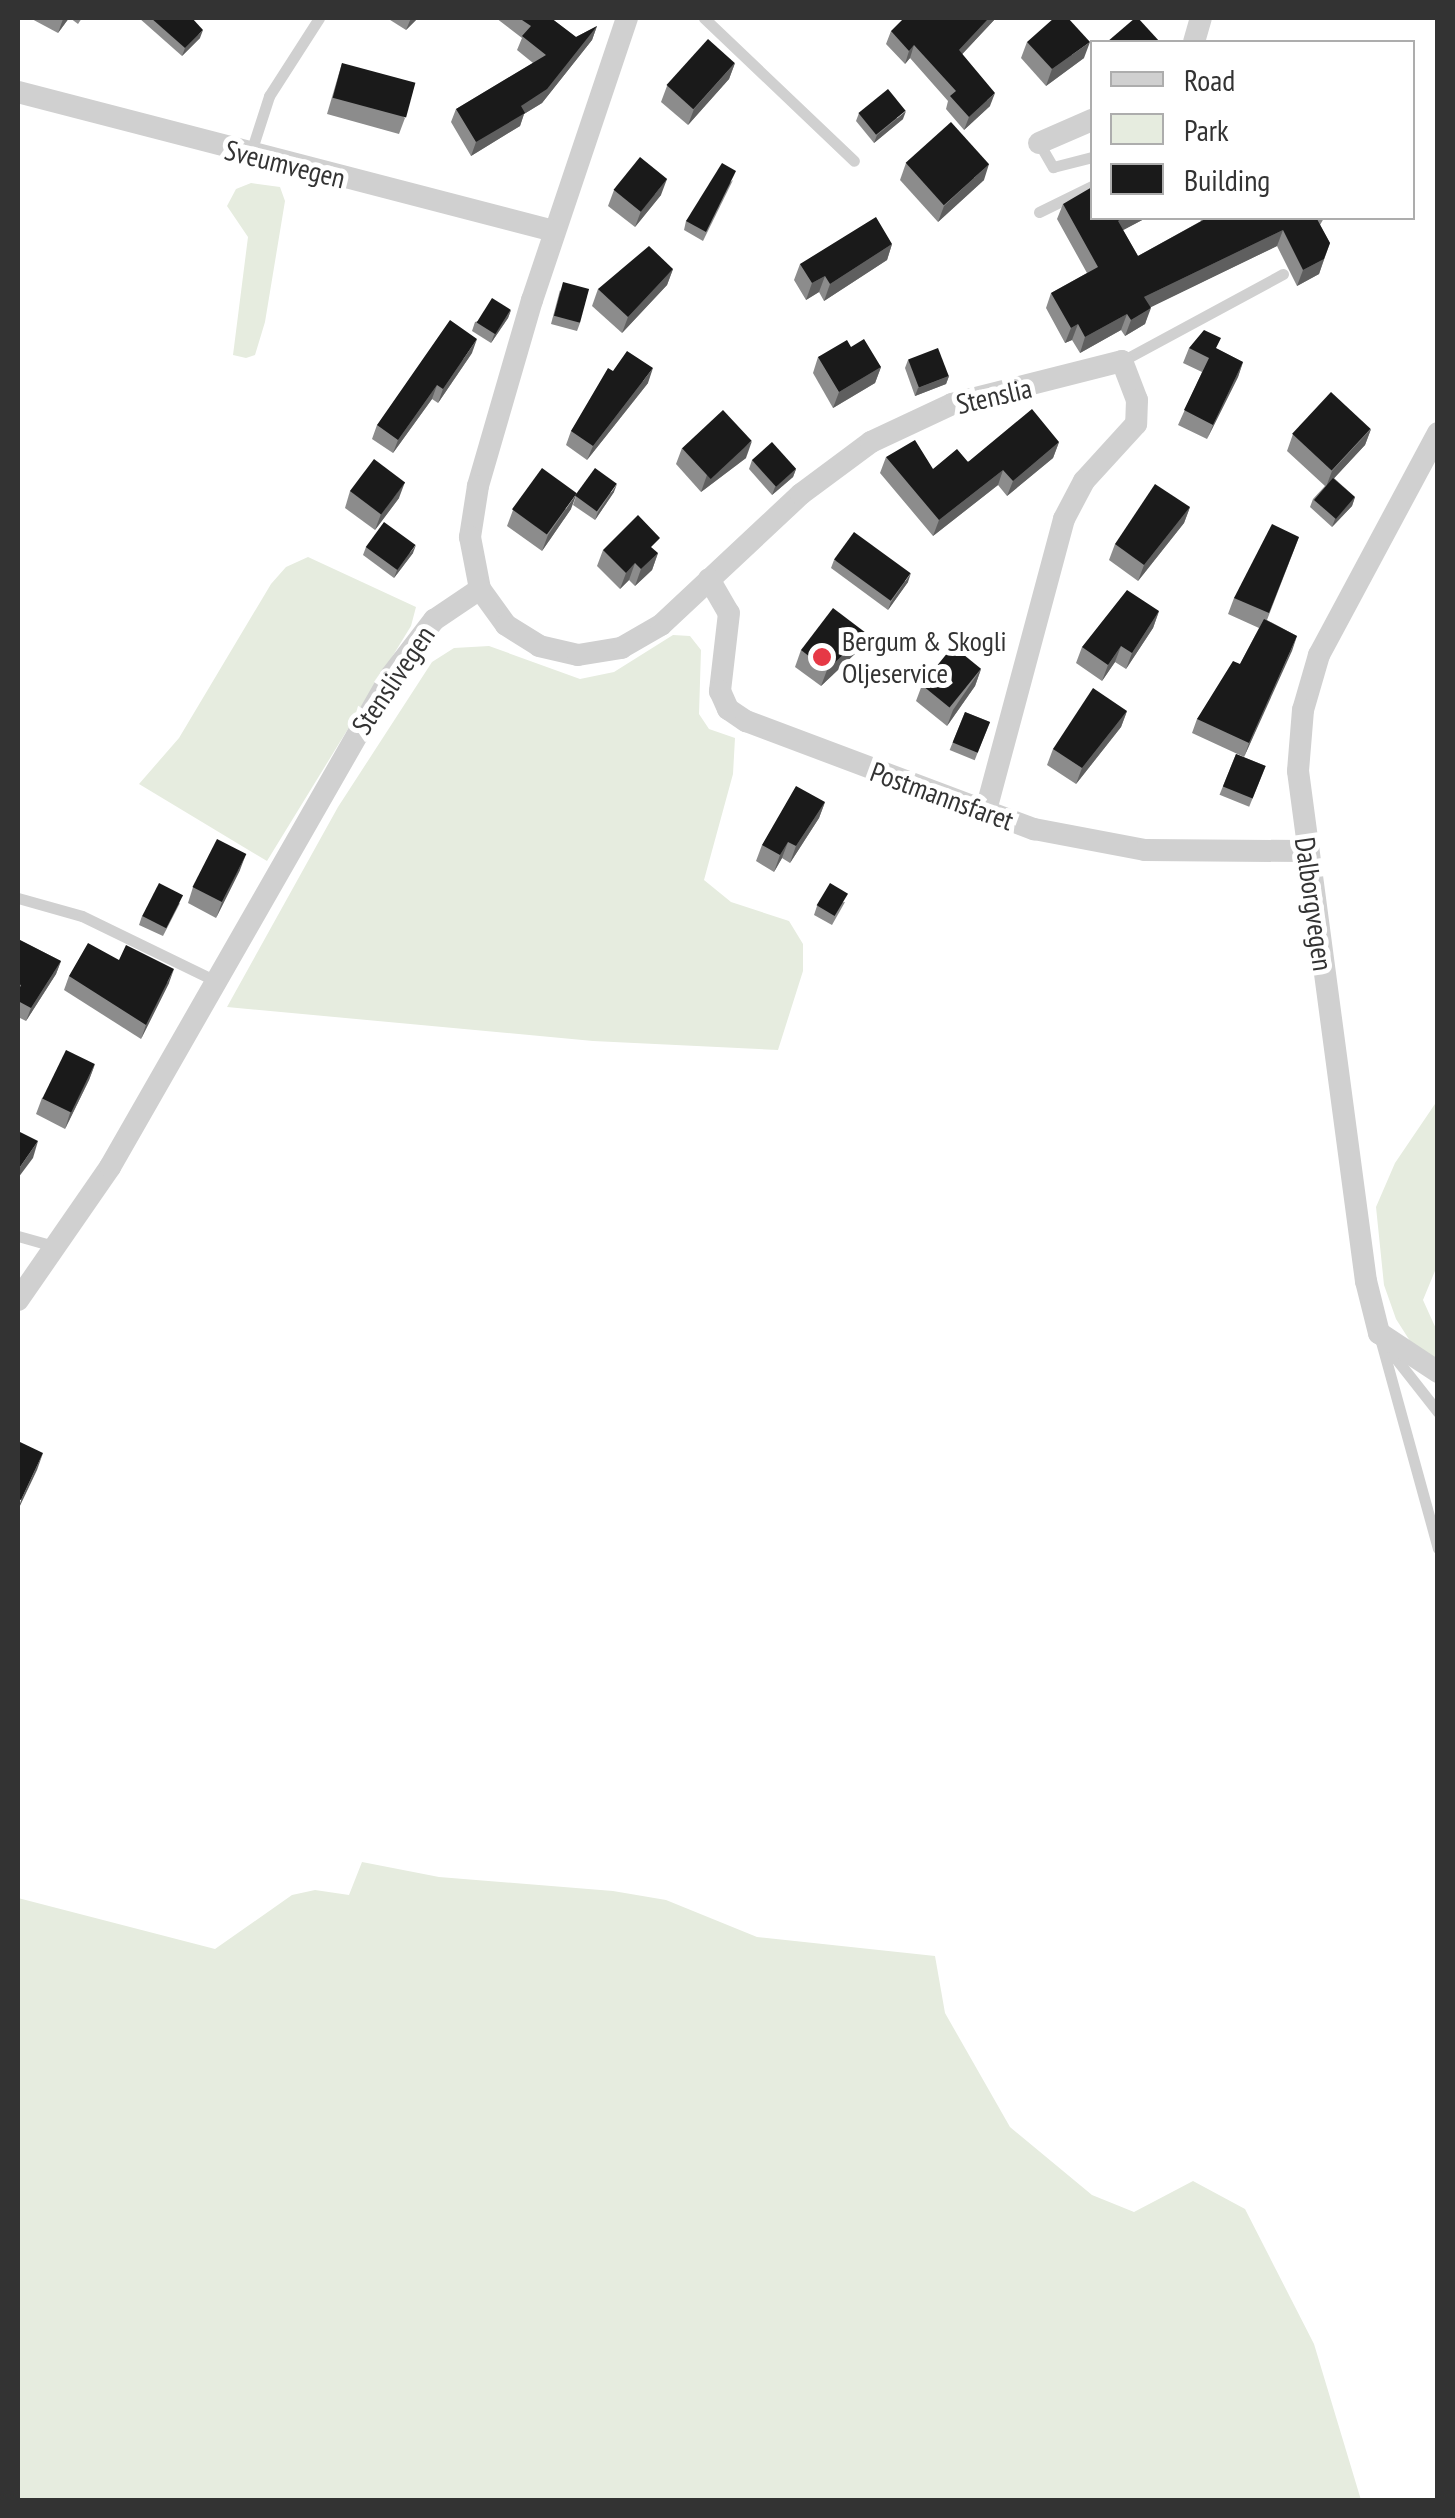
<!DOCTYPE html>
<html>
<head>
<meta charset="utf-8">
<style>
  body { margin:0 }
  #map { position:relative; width:1455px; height:2518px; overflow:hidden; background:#fff; font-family:"PT Sans Narrow",sans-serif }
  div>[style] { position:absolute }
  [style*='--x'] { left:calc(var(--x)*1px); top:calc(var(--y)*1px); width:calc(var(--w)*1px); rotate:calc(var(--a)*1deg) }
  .green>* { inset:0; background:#e6ecdf }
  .service>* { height:11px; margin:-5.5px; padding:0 5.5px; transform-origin:5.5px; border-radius:5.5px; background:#d0d0d0 }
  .minor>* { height:22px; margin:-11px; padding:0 11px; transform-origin:11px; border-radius:11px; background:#d0d0d0 }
  .wall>* { inset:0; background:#8c8c8c; transform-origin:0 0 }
  .shaded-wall>* { inset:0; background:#5f5f5f }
  .building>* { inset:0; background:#1a1a1a; transform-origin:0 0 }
  .dots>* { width:28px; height:28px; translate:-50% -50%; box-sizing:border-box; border:5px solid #fff; border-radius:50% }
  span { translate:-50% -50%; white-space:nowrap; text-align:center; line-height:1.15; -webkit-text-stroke:10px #fff; paint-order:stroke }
  .street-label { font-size:28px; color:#333 }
  .poi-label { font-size:28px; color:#333 }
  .left { translate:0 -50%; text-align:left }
  .frame { position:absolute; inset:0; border:20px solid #333; pointer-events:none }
  .legend { position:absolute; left:1090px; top:40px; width:325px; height:180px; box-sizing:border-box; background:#fff; border:2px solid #adadad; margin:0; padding:12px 18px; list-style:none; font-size:30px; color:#333 }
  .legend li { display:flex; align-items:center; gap:20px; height:50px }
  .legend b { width:50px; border:2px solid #adadad }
</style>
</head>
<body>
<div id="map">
  <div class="green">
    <div style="clip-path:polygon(251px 183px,280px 187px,285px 201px,265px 322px,255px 355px,246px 358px,233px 355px,248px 237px,227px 206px,236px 189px)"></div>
    <div style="clip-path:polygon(308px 557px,416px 607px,411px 626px,267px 861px,139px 784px,179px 738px,271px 584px,286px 567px)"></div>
    <div style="clip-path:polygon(673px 635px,690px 636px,701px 650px,699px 714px,709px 729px,735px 738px,733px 774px,704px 880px,731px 902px,789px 921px,803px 944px,803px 971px,778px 1050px,593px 1041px,227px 1007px,338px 807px,432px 662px,454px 648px,489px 646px,580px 679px,614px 672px)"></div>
    <div style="clip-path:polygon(1437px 1101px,1437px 1266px,1423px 1300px,1437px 1331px,1437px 1360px,1410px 1341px,1396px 1319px,1384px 1285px,1376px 1207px,1395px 1163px)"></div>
    <div style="clip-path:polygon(362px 1862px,439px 1877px,613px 1891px,666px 1900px,757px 1937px,935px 1956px,945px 2013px,1010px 2127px,1092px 2195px,1134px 2212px,1193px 2181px,1245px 2209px,1314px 2344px,1361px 2500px,18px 2500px,18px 1898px,215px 1949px,292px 1895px,315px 1890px,349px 1895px)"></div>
  </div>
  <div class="service">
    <div style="--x:704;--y:18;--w:207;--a:43.6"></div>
    <div style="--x:1039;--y:143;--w:28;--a:60"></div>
    <div style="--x:1053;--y:167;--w:40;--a:-14.4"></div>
    <div style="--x:250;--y:155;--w:62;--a:-72.1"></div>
    <div style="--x:269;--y:96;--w:93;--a:-57.3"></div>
    <div style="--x:1039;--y:212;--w:59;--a:-26.1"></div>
    <div style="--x:1122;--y:361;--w:183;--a:-28.4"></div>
    <div style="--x:18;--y:898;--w:66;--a:15.7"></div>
    <div style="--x:82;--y:916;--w:147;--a:25.9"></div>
    <div style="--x:18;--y:1236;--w:41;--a:15.8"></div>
    <div style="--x:1380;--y:1338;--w:218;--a:74.6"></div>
    <div style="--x:1386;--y:1346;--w:84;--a:51.8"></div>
  </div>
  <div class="minor">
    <div style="--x:627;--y:18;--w:298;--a:108.6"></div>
    <div style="--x:532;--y:300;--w:194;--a:106.2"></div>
    <div style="--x:478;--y:486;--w:52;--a:98.9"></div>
    <div style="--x:470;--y:537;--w:53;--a:79.1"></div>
    <div style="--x:480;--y:589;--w:44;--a:54.2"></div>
    <div style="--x:506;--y:625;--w:39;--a:32"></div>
    <div style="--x:539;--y:646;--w:40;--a:13"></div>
    <div style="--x:578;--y:655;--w:44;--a:-9.2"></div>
    <div style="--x:621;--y:648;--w:46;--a:-29.9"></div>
    <div style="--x:661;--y:625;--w:192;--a:-43.1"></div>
    <div style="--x:801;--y:494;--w:87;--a:-36.6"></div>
    <div style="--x:871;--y:442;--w:89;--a:-25.1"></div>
    <div style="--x:952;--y:404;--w:175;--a:-14.2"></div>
    <div style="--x:1122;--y:361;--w:42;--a:69"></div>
    <div style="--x:1137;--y:400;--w:24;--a:92"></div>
    <div style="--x:1136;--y:424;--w:77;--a:132.4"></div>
    <div style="--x:1084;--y:481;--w:43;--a:117.8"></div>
    <div style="--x:1064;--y:519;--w:305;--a:105"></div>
    <div style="--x:1194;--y:42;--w:25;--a:-74"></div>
    <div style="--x:18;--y:92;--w:554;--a:14.54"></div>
    <div style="--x:1039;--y:143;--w:58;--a:-23.5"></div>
    <div style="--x:1438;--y:433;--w:252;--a:118.2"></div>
    <div style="--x:1319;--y:655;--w:57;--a:106.2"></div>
    <div style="--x:1303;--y:710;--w:61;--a:94.7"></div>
    <div style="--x:1298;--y:771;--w:515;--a:82.41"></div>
    <div style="--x:1366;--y:1281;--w:54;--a:76"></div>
    <div style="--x:1379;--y:1333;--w:71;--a:33.5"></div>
    <div style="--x:709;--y:579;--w:39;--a:60"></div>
    <div style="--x:729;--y:613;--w:79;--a:96.6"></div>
    <div style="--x:720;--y:691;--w:20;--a:66"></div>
    <div style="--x:728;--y:709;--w:22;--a:34"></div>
    <div style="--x:746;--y:721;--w:308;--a:20.6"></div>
    <div style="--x:1034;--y:829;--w:113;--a:10.7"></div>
    <div style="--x:1145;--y:850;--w:160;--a:0.4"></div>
    <div style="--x:18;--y:1300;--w:162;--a:-55.3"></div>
    <div style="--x:110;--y:1167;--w:566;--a:-60.22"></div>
    <div style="--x:391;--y:676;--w:71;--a:-52.5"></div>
    <div style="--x:434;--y:620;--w:55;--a:-34"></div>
  </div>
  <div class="wall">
    <div style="clip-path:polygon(30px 18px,69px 18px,58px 33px)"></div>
    <div style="clip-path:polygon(70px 18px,82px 18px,78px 24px)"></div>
    <div style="clip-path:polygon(139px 18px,192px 18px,200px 38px,182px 56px)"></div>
    <div style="clip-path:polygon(387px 18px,418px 18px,406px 30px)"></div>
    <div style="clip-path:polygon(496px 18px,551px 18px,576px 37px,597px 26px,592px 40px,542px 103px,524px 114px,520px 126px,471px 156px,451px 122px,456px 109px,533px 63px,517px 50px,522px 38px)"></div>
    <div style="clip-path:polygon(996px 18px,962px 54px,990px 106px,964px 130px,946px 109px,948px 101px,910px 58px,905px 64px,886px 44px,891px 31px)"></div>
    <div style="clip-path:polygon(1027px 42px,1084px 58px,1046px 86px,1021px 58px)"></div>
    <div style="clip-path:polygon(342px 63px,405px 118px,399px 134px,327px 114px)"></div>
    <div style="clip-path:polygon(735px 63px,729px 79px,688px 125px,661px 102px,667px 86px)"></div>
    <div style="clip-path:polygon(859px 113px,903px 119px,874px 143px,856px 121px)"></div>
    <div style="clip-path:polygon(906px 163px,984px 180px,938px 222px,900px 180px)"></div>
    <div style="clip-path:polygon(733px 180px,703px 241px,684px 230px,686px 221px)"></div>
    <div style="clip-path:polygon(614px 190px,661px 195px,635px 227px,608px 206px)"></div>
    <div style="clip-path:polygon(1063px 204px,1092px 218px,1146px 218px,1123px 230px,1138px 256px,1201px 221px,1199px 218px,1324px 218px,1320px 225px,1330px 243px,1319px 274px,1297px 286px,1277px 246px,1150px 307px,1145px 324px,1125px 336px,1121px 330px,1080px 353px,1072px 340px,1065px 343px,1046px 308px,1051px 293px,1087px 273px,1057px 219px)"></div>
    <div style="clip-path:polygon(892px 244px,887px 260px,824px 301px,819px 292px,806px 300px,794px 280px,800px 264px)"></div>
    <div style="clip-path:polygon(673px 269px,667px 285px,622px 333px,592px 306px,598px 289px)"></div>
    <div style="clip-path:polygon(560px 290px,580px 323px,577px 331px,551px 324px)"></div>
    <div style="clip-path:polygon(511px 310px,508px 318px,491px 343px,472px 331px,475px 322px)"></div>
    <div style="clip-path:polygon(851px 347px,881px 367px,875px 383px,833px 408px,813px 373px,818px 357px)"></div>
    <div style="clip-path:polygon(1189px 348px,1217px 349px,1243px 362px,1238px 377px,1207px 439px,1178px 425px,1202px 372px,1183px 363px)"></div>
    <div style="clip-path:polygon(472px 353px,438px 403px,432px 399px,393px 453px,372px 439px,377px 425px)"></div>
    <div style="clip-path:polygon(908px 360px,949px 376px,946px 384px,915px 396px,905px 368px)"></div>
    <div style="clip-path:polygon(613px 371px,648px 383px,587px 460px,566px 445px,571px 431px)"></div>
    <div style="clip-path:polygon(1371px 429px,1365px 445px,1334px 478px,1355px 497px,1352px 506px,1332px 527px,1310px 507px,1313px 499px,1325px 486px,1287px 451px,1293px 434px)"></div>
    <div style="clip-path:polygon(1059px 442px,1053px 458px,1007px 496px,998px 485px,933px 536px,880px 473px,886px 457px,933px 469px)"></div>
    <div style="clip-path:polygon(682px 448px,746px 458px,701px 492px,676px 464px)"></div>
    <div style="clip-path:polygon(752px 460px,796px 469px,793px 477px,772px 495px,749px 469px)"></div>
    <div style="clip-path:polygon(350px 491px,399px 498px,375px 530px,345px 508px)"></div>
    <div style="clip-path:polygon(614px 492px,595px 520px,573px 505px,576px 496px)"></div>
    <div style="clip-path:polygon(1190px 507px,1184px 523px,1138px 581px,1109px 560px,1115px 544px)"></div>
    <div style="clip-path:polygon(571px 509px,542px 551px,507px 526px,513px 510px)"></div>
    <div style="clip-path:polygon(1299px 537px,1267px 620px,1297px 636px,1244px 757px,1192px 733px,1197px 719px,1240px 664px,1259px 628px,1228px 614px,1234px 598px)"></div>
    <div style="clip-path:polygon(366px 547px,413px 553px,394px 578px,363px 555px)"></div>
    <div style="clip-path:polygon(603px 550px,658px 553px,652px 570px,635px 586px,629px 580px,620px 589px,597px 566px)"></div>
    <div style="clip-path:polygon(834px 560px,908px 582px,888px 610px,831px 568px)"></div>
    <div style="clip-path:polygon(1159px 611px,1153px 628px,1126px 669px,1115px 662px,1102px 681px,1076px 663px,1082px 647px)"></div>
    <div style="clip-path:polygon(866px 633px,860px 649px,821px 686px,795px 667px,801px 650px)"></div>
    <div style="clip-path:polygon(981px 669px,975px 686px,947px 726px,916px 701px,922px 685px)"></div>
    <div style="clip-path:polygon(1127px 711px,1121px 727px,1076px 784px,1047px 765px,1053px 749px)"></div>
    <div style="left:965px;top:712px;width:27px;height:41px;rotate:22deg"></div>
    <div style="left:1236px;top:754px;width:32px;height:44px;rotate:22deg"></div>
    <div style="clip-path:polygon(825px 802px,819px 818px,790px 863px,782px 858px,774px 872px,756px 861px,762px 845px)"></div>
    <div style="clip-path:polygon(240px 870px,216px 918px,188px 903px,193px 887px)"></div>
    <div style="clip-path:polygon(845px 902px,832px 925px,814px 915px,817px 906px)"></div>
    <div style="clip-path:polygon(180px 903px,163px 936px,139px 925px,142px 916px)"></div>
    <div style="clip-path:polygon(18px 939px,61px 961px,56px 974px,26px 1021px,18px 1017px)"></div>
    <div style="clip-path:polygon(119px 960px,169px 983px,141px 1039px,64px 990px,69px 976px)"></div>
    <div style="clip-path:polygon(95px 1064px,89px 1080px,65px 1129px,36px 1114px,42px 1098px)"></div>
  </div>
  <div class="shaded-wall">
    <div style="clip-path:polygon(64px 18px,69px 18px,58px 33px,63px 19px)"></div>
    <div style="clip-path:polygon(411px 18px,418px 18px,406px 30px)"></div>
    <div style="clip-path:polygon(989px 18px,996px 18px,954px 63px,959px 50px)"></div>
    <div style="clip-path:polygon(597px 26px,592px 40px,542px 103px,524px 114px,520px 126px,471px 156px,476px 142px,521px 106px)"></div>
    <div style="clip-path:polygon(203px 30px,200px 38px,182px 56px,185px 48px)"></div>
    <div style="clip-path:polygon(1090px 42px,1084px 58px,1046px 86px,1052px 69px)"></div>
    <div style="clip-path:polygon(914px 45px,910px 58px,905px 64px,909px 51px)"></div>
    <div style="clip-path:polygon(735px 63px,729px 79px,688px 125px,694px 109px)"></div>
    <div style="clip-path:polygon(995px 93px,990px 106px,964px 130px,969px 117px)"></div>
    <div style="clip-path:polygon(906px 111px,903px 119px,874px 143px,877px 135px)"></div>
    <div style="clip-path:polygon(989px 164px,984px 180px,938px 222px,944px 206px)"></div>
    <div style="clip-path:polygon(667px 179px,661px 195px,635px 227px,641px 211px)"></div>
    <div style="clip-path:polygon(1123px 218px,1146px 218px,1112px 236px,1118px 221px)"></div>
    <div style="clip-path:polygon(1283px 230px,1277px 246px,1139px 313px,1144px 297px)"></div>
    <div style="clip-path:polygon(892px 244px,887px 260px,824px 301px,830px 284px)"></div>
    <div style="clip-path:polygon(1324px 259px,1319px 274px,1297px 286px,1303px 270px)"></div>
    <div style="clip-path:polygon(673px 269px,667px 285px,622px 333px,628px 317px)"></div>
    <div style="clip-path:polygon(825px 276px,819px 292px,806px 300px,812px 283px)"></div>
    <div style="clip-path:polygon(1151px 308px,1145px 324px,1125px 336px,1131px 320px)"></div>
    <div style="clip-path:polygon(511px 310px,508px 318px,491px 343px,494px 335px)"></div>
    <div style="clip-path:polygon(1127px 314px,1121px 330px,1080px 353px,1085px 337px)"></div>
    <div style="clip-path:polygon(1078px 324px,1072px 340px,1065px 343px,1071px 328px)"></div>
    <div style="clip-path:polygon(477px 339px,472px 353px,438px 403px,443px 389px)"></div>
    <div style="clip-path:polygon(1243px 362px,1238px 377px,1207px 439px,1213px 425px)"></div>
    <div style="clip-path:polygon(881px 367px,875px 383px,833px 408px,839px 392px)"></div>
    <div style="clip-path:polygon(653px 368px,648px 383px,587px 460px,593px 446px)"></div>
    <div style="clip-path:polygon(949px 376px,946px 384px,915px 396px,918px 388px)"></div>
    <div style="clip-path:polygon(437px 385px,432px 399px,393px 453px,398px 440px)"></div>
    <div style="clip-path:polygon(1371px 429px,1365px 445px,1326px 487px,1332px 471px)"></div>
    <div style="clip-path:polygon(752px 441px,746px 458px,701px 492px,707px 475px)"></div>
    <div style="clip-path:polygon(1059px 442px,1053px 458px,1007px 496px,1013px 481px)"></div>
    <div style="clip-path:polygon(796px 469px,793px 477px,772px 495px,775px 487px)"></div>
    <div style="clip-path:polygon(1003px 470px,998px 485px,933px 536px,939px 520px)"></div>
    <div style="clip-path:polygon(405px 482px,399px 498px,375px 530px,381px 514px)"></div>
    <div style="clip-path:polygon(617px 484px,614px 492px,595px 520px,598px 512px)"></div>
    <div style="clip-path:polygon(577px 493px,571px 509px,542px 551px,548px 535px)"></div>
    <div style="clip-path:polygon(1355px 497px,1352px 506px,1332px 527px,1335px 519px)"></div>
    <div style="clip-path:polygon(1190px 507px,1184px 523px,1138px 581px,1144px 565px)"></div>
    <div style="clip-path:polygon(416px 545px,413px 553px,394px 578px,397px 570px)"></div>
    <div style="clip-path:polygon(658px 553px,652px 570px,635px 586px,641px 569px)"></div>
    <div style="clip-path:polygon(635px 563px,629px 580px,620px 589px,626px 573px)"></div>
    <div style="clip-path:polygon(911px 573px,908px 582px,888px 610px,891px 602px)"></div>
    <div style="clip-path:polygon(1159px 611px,1153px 628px,1126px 669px,1132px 653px)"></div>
    <div style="clip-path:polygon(866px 633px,860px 649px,821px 686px,827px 670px)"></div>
    <div style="clip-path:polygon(1297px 636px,1292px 651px,1244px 757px,1249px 743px)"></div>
    <div style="clip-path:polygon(1121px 646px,1115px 662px,1102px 681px,1108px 665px)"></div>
    <div style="clip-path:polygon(981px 669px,975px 686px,947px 726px,953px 710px)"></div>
    <div style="clip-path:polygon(1127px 711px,1121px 727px,1076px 784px,1082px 768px)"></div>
    <div style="clip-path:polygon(825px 802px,819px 818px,790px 863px,796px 846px)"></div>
    <div style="clip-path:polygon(788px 842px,782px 858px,774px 872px,780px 855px)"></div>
    <div style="clip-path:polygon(246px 854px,240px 870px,216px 918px,222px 902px)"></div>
    <div style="clip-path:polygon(61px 961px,56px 974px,26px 1021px,31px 1008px)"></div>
    <div style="clip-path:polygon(174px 969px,169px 983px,141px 1039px,146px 1025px)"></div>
    <div style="clip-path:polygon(95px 1064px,89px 1080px,65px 1129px,70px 1113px)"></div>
    <div style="clip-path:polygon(38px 1141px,33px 1158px,18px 1178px,18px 1170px)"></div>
    <div style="clip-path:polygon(43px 1453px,37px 1470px,18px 1510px,21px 1500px)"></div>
  </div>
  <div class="building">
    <div style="clip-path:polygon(151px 18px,192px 18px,203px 30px,185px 48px)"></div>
    <div style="clip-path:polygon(519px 18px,551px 18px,576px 37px,597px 26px,547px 89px,521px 106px,525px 113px,476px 142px,456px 109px,546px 55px,522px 36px,531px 26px)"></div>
    <div style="clip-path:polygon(904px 18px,989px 18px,959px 50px,995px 93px,969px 117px,950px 96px,956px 91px,914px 45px,909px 51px,891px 31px)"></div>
    <div style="clip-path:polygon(1054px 18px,1068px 18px,1090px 42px,1052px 69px,1027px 42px)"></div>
    <div style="clip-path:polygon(1135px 18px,1138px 18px,1160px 42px,1107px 42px)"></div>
    <div style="left:708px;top:39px;width:36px;height:62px;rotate:42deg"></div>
    <div style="left:342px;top:63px;width:76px;height:36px;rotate:15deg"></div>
    <div style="left:888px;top:89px;width:28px;height:38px;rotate:51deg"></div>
    <div style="left:951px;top:122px;width:57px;height:61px;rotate:48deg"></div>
    <div style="left:640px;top:157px;width:35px;height:42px;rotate:39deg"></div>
    <div style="clip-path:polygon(722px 163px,736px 171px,706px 232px,686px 221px)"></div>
    <div style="clip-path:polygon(1092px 187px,1092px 218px,1123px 218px,1118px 221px,1138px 256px,1207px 218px,1319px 218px,1317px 219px,1330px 243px,1324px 259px,1303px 270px,1283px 230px,1144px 297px,1151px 308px,1131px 320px,1127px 314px,1085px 337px,1078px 324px,1071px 328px,1051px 293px,1098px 267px,1063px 204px)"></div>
    <div style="clip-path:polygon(876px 217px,892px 244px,830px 284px,825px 276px,812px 283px,800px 264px)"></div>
    <div style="clip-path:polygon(649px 246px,673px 269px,628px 317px,598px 289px)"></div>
    <div style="left:563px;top:282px;width:27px;height:35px;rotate:15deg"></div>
    <div style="left:492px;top:298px;width:22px;height:29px;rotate:32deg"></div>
    <div style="clip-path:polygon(450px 320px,477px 339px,443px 389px,437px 385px,398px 440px,377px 425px)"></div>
    <div style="clip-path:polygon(1204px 330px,1221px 338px,1216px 348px,1243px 362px,1213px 425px,1184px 410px,1209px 358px,1189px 348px)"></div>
    <div style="clip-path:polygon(864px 339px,881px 367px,839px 392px,818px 357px,847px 340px,851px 347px)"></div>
    <div style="left:938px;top:348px;width:30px;height:32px;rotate:69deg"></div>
    <div style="clip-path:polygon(627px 351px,653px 368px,593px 446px,571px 431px,608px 368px,613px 371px)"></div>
    <div style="left:1331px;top:392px;width:54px;height:57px;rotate:43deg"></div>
    <div style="clip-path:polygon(1032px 409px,1059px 442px,1013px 481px,1003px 470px,939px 520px,886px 457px,915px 440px,933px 469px,957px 449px,968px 462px)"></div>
    <div style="left:723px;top:410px;width:42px;height:56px;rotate:47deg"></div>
    <div style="left:772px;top:442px;width:36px;height:27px;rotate:48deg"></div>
    <div style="left:374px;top:459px;width:39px;height:40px;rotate:37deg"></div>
    <div style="left:542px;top:468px;width:43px;height:51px;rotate:36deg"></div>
    <div style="left:595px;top:468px;width:27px;height:34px;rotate:36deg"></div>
    <div style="left:1333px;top:478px;width:29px;height:29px;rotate:41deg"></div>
    <div style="clip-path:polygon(1155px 484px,1190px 507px,1144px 565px,1115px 544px)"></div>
    <div style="clip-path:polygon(638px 515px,660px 538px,651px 547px,658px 553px,641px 569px,635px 563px,626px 573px,603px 550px)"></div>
    <div style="left:384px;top:522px;width:39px;height:31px;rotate:36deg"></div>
    <div style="clip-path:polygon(1272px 524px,1299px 537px,1269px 613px,1234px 598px)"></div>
    <div style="left:854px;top:532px;width:70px;height:34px;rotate:36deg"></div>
    <div style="clip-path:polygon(1127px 590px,1159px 611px,1132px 653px,1121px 646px,1108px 665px,1082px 647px)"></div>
    <div style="clip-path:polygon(833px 608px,866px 633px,827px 670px,801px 650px)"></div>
    <div style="clip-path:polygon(1264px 619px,1297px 636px,1249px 743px,1197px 719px,1233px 661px,1240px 664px)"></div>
    <div style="left:953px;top:646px;width:36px;height:50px;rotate:39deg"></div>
    <div style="clip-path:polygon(1093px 688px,1127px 711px,1082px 768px,1053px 749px)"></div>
    <div style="left:965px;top:712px;width:27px;height:33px;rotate:22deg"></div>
    <div style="left:1236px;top:754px;width:32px;height:35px;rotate:22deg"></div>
    <div style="clip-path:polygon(796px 786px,825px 802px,796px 846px,788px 842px,780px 855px,762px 845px)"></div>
    <div style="left:217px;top:839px;width:33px;height:54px;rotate:27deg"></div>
    <div style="left:159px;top:883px;width:27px;height:37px;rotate:27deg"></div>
    <div style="left:830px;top:883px;width:21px;height:26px;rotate:31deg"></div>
    <div style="clip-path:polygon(18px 939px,61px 961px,31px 1008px,18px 1001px,18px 992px,21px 985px,18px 984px)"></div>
    <div style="clip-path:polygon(88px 943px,119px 960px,126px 945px,174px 969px,146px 1025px,69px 976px)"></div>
    <div style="left:66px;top:1050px;width:32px;height:54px;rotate:26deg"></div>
    <div style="clip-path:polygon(18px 1131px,38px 1141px,18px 1170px)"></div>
    <div style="clip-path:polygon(20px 1442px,43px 1453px,21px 1500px,18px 1499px,18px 1447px)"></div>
  </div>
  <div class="dots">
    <div style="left:822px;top:657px;background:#e63946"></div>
  </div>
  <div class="street-label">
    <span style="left:285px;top:164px;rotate:14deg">Sveumvegen</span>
    <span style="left:994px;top:396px;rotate:-13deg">Stenslia</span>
    <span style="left:393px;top:680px;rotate:-56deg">Stenslivegen</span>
    <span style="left:942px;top:796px;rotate:20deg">Postmannsfaret</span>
    <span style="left:1314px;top:904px;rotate:82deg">Dalborgvegen</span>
  </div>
  <div class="poi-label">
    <span class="left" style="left:842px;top:657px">Bergum &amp; Skogli<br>Oljeservice</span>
  </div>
  <div class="frame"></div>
  <ul class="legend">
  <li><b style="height:12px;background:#d0d0d0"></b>Road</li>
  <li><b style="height:28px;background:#e6ecdf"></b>Park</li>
  <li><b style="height:28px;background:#1a1a1a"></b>Building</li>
  </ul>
</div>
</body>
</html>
